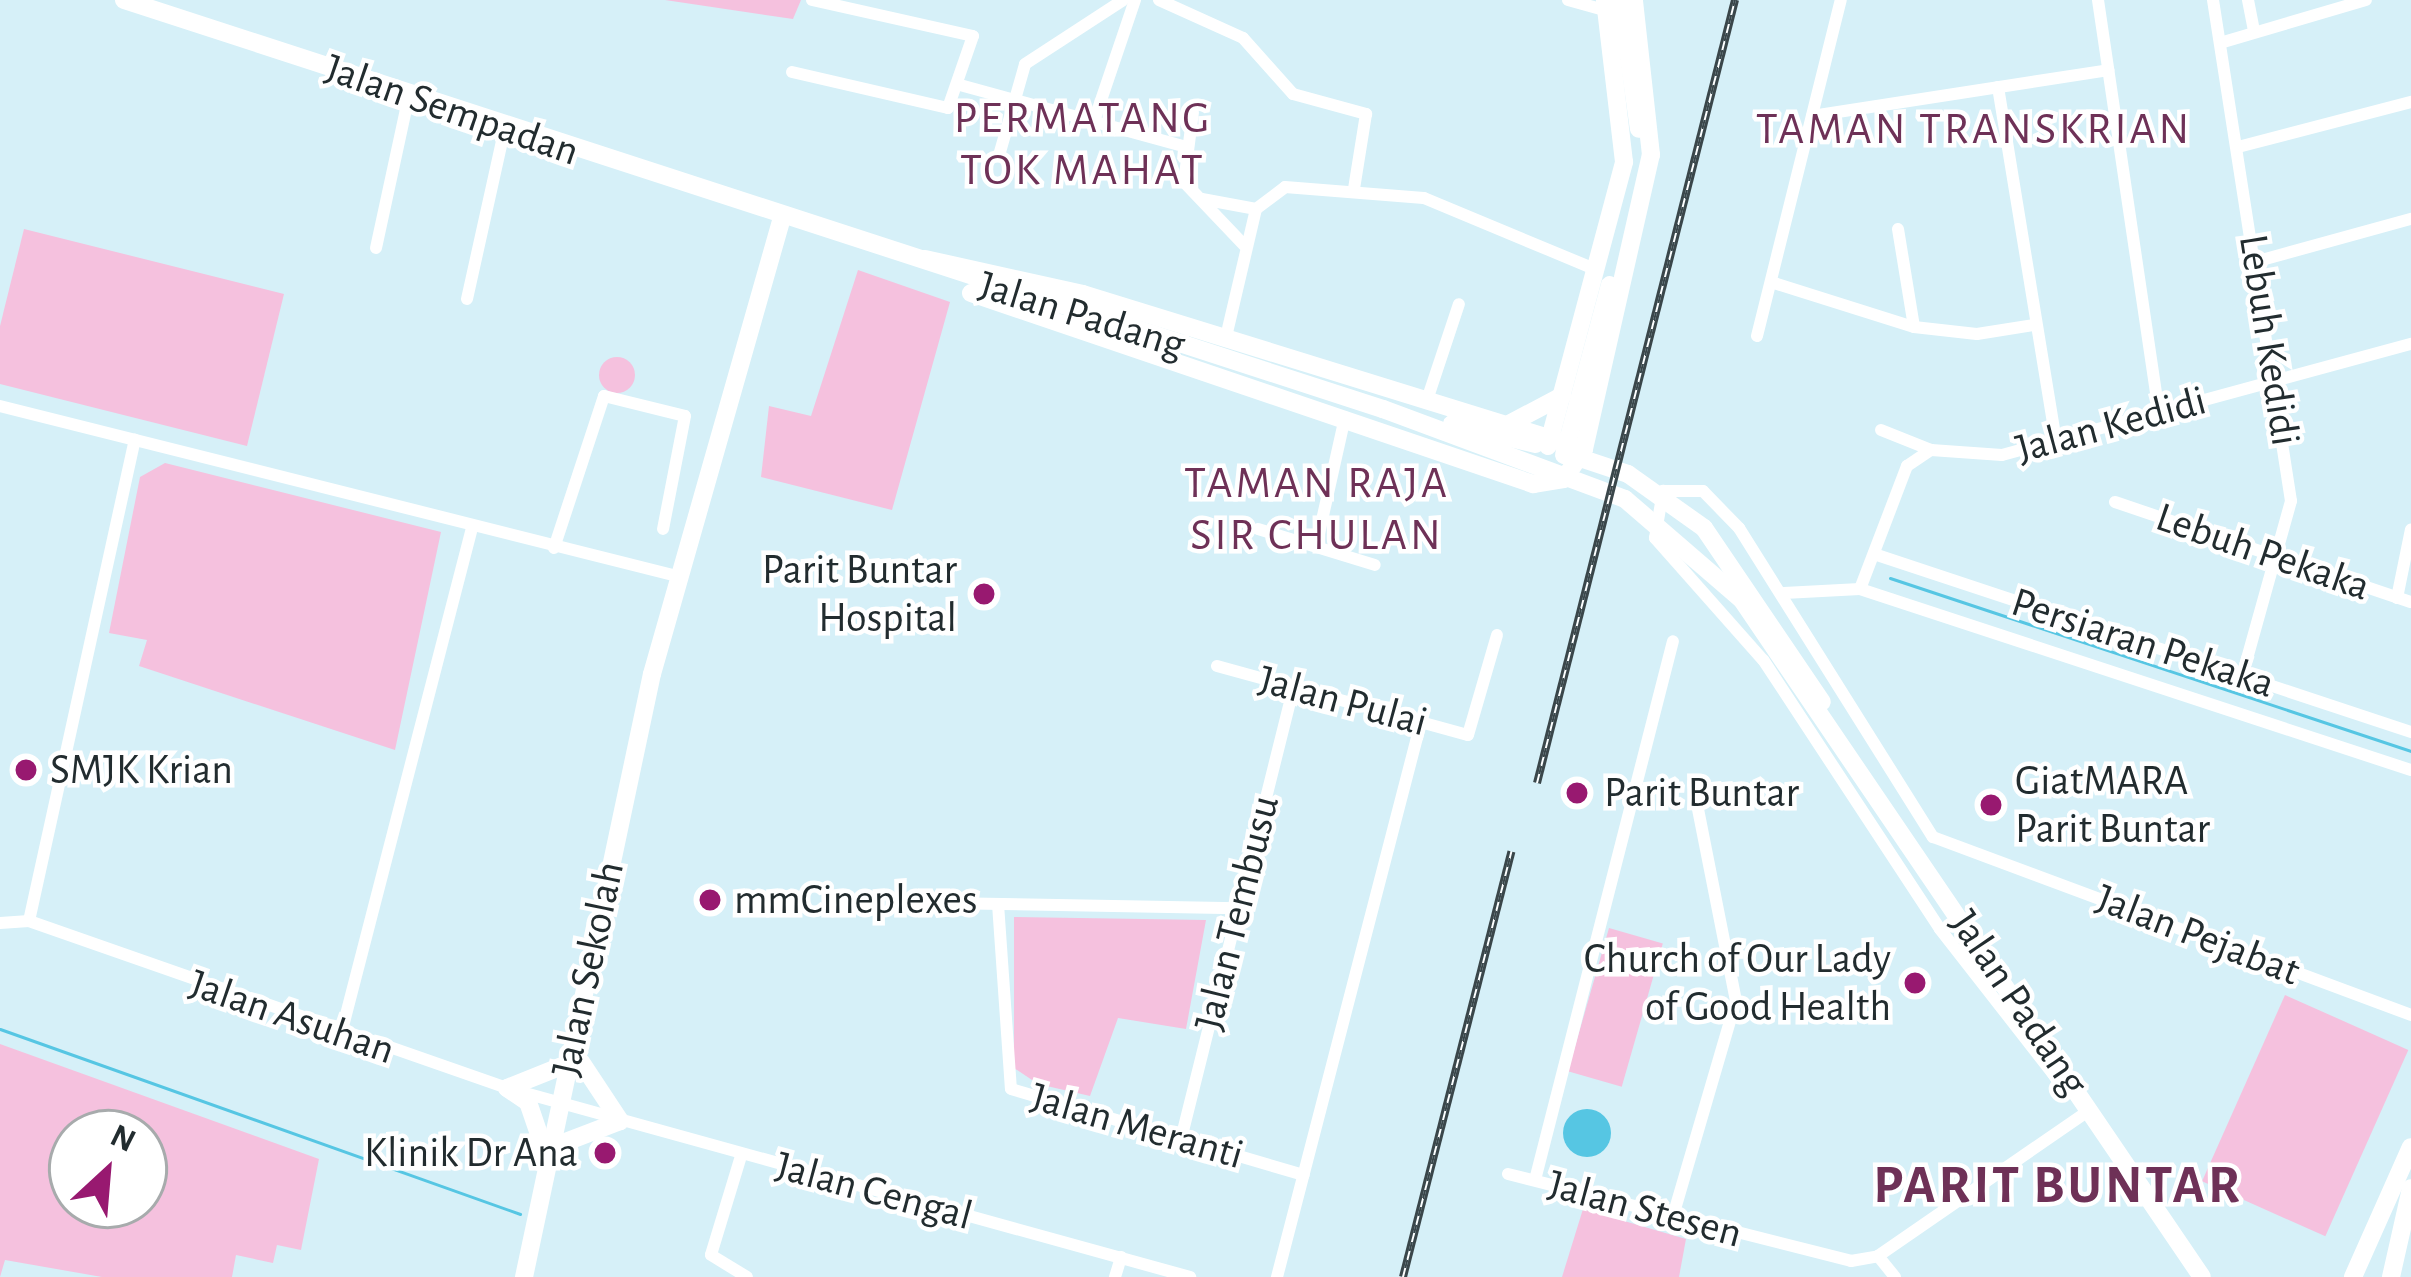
<!DOCTYPE html>
<html>
<head>
<meta charset="utf-8">
<style>
  body { margin:0 }
  #map { position:relative; width:2411px; height:1277px; overflow:hidden; background:#d6f0f8; font-family:"Alegreya Sans",sans-serif }
  div>[style] { position:absolute }
  [style*='--x'] { left:calc(var(--x)*1px); top:calc(var(--y)*1px); width:calc(var(--w)*1px); rotate:calc(var(--a)*1deg) }
  .green>* { inset:0; background:#f5c1de; transform-origin:0 0 }
  .round { border-radius:50% }
  .water>* { inset:0; background:#56c6e3 }
  .stream>* { height:3px; margin:-1.5px; padding:0 1.5px; transform-origin:1.5px; border-radius:1.5px; background:#56c6e3 }
  .street>* { height:12px; margin:-6px; padding:0 6px; transform-origin:6px; border-radius:6px; background:#fff }
  .secondary>* { height:18px; margin:-9px; padding:0 9px; transform-origin:9px; border-radius:9px; background:#fff }
  .rail>* { height:8px; margin-top:-4px; transform-origin:0; background:repeating-linear-gradient(90deg,#fff 0 9px,#3a464a 0 18px); box-sizing:border-box; border-block:3px solid #3a464a }
  .dots>* { width:33px; height:33px; translate:-50% -50%; box-sizing:border-box; border:6px solid #fff; border-radius:50% }
  span { translate:-50% -50%; white-space:nowrap; text-align:center; line-height:1.15; -webkit-text-stroke:9px #fff; paint-order:stroke }
  .street-label { font-size:42px; color:#222c2f }
  .poi-label { font-size:42px; color:#222c2f }
  .right { translate:-100% -50%; text-align:right }
  .left { translate:0 -50%; text-align:left }
  .neighbourhood-label { font-size:45px; color:#6e3157; letter-spacing:3px }
  .district-label { font-size:54px; color:#6e3157; font-weight:700; letter-spacing:3px }
  .north { position:absolute; left:48px; top:1109px; width:120px; height:120px; box-sizing:border-box; background:#fff; border:3px solid #a7abac; border-radius:50%; rotate:26deg; font-size:33px; font-weight:700; line-height:48px; text-align:center; color:#222c2f }
  .north::after { content:''; display:block; margin:auto; width:42px; height:54px; background:#981970; clip-path:polygon(50% 0,100% 100%,50% 72%,0 100%) }
</style>
</head>
<body>
<div id="map">
  <div class="green">
    <div style="clip-path:polygon(665px 0,801px 0,793px 19px)"></div>
    <div style="clip-path:polygon(24px 229px,284px 294px,247px 446px,0 384px,0 326px)"></div>
    <div style="clip-path:polygon(858px 270px,950px 302px,892px 510px,761px 477px,769px 406px,811px 416px)"></div>
    <div class="round" style="left:599px;top:357px;width:36px;height:36px"></div>
    <div style="clip-path:polygon(165px 463px,441px 532px,395px 750px,139px 666px,147px 640px,109px 633px,140px 477px)"></div>
    <div style="clip-path:polygon(1014px 917px,1206px 920px,1186px 1029px,1118px 1018px,1090px 1096px,1038px 1084px,1014px 1068px)"></div>
    <div style="left:1609px;top:928px;width:56px;height:149px;rotate:16deg"></div>
    <div style="left:2285px;top:995px;width:135px;height:204px;rotate:24deg"></div>
    <div style="clip-path:polygon(evenodd,0 1044px,319px 1159px,301px 1250px,277px 1245px,273px 1263px,236px 1255px,232px 1277px,102px 1277px,5px 1260px,0 1277px,0 1044px,72px 1133px,144px 1133px,144px 1205px,72px 1205px,72px 1133px)"></div>
    <div style="clip-path:polygon(1583px 1209px,1686px 1239px,1679px 1277px,1562px 1277px)"></div>
  </div>
  <div class="water">
    <div class="round" style="left:1563px;top:1109px;width:48px;height:48px"></div>
  </div>
  <div class="stream">
    <div style="--x:1890;--y:578;--w:549;--a:18.37"></div>
    <div style="--x:0;--y:1029;--w:552;--a:19.58"></div>
  </div>
  <div class="street">
    <div style="--x:1159;--y:0;--w:92;--a:24.3"></div>
    <div style="--x:1243;--y:38;--w:75;--a:48.2"></div>
    <div style="--x:1293;--y:94;--w:76;--a:15.3"></div>
    <div style="--x:1366;--y:114;--w:76;--a:99.1"></div>
    <div style="--x:1568;--y:0;--w:41;--a:15.4"></div>
    <div style="--x:2098;--y:0;--w:416;--a:81.6"></div>
    <div style="--x:2213;--y:0;--w:507;--a:81.15"></div>
    <div style="--x:2291;--y:501;--w:182;--a:105.6"></div>
    <div style="--x:2248;--y:0;--w:32;--a:79"></div>
    <div style="--x:2220;--y:43;--w:152;--a:-16.4"></div>
    <div style="--x:792;--y:72;--w:160;--a:13"></div>
    <div style="--x:948;--y:108;--w:76;--a:-70.9"></div>
    <div style="--x:973;--y:36;--w:165;--a:-167.4"></div>
    <div style="--x:960;--y:85;--w:231;--a:15.3"></div>
    <div style="--x:1998;--y:87;--w:358;--a:80.7"></div>
    <div style="--x:1193;--y:112;--w:71;--a:97.3"></div>
    <div style="--x:1184;--y:182;--w:87;--a:46.4"></div>
    <div style="--x:1812;--y:116;--w:300;--a:-8.8"></div>
    <div style="--x:1094;--y:121;--w:128;--a:-71.3"></div>
    <div style="--x:2238;--y:147;--w:179;--a:-14.6"></div>
    <div style="--x:1000;--y:152;--w:91;--a:-74.1"></div>
    <div style="--x:1025;--y:64;--w:117;--a:-33.1"></div>
    <div style="--x:1202;--y:199;--w:55;--a:10.5"></div>
    <div style="--x:1898;--y:229;--w:99;--a:80.7"></div>
    <div style="--x:376;--y:248;--w:156;--a:-77.8"></div>
    <div style="--x:2258;--y:261;--w:159;--a:-15.4"></div>
    <div style="--x:1771;--y:282;--w:150;--a:17.5"></div>
    <div style="--x:1914;--y:327;--w:63;--a:6.3"></div>
    <div style="--x:1977;--y:334;--w:58;--a:-9"></div>
    <div style="--x:467;--y:299;--w:175;--a:-77.5"></div>
    <div style="--x:1757;--y:336;--w:346;--a:-76"></div>
    <div style="--x:1226;--y:337;--w:131;--a:-76.8"></div>
    <div style="--x:1256;--y:209;--w:36;--a:-37"></div>
    <div style="--x:1285;--y:187;--w:139;--a:4.5"></div>
    <div style="--x:1424;--y:198;--w:187;--a:22.6"></div>
    <div style="--x:1427;--y:400;--w:101;--a:-71.6"></div>
    <div style="--x:0;--y:406;--w:702;--a:14.1"></div>
    <div style="--x:1881;--y:430;--w:54;--a:21.8"></div>
    <div style="--x:1931;--y:450;--w:71;--a:4"></div>
    <div style="--x:2002;--y:455;--w:424;--a:-15.2"></div>
    <div style="--x:2115;--y:502;--w:312;--a:18.7"></div>
    <div style="--x:1258;--y:529;--w:122;--a:17.1"></div>
    <div style="--x:1316;--y:547;--w:133;--a:-77.4"></div>
    <div style="--x:554;--y:548;--w:160;--a:-71.8"></div>
    <div style="--x:604;--y:396;--w:83;--a:13.9"></div>
    <div style="--x:685;--y:416;--w:115;--a:101"></div>
    <div style="--x:1874;--y:554;--w:566;--a:18.34"></div>
    <div style="--x:1860;--y:589;--w:132;--a:-69.1"></div>
    <div style="--x:1907;--y:466;--w:29;--a:-34"></div>
    <div style="--x:1784;--y:593;--w:76;--a:-3"></div>
    <div style="--x:1860;--y:589;--w:580;--a:18.19"></div>
    <div style="--x:2397;--y:598;--w:70;--a:-78.5"></div>
    <div style="--x:1217;--y:666;--w:260;--a:15.4"></div>
    <div style="--x:1468;--y:735;--w:104;--a:-73.8"></div>
    <div style="--x:941;--y:903;--w:297;--a:1"></div>
    <div style="--x:998;--y:904;--w:185;--a:86"></div>
    <div style="--x:1011;--y:1089;--w:305;--a:16.4"></div>
    <div style="--x:29;--y:921;--w:506;--a:19.26"></div>
    <div style="--x:507;--y:1088;--w:709;--a:15.47"></div>
    <div style="--x:29;--y:921;--w:493;--a:-77.6"></div>
    <div style="--x:0;--y:923;--w:29;--a:-4"></div>
    <div style="--x:341;--y:1034;--w:523;--a:-75.49"></div>
    <div style="--x:2061;--y:1084;--w:197;--a:-128"></div>
    <div style="--x:1940;--y:929;--w:322;--a:-123.3"></div>
    <div style="--x:1763;--y:660;--w:163;--a:-131.5"></div>
    <div style="--x:1655;--y:538;--w:48;--a:-80.3"></div>
    <div style="--x:1663;--y:491;--w:40;--a:0"></div>
    <div style="--x:1703;--y:491;--w:52;--a:45.8"></div>
    <div style="--x:1739;--y:528;--w:365;--a:57.9"></div>
    <div style="--x:1933;--y:837;--w:510;--a:20.42"></div>
    <div style="--x:1181;--y:1139;--w:466;--a:-76"></div>
    <div style="--x:741;--y:1156;--w:103;--a:106.9"></div>
    <div style="--x:711;--y:1255;--w:42;--a:31.4"></div>
    <div style="--x:1508;--y:1174;--w:354;--a:14.2"></div>
    <div style="--x:1851;--y:1261;--w:27;--a:-10"></div>
    <div style="--x:1878;--y:1256;--w:257;--a:-34.6"></div>
    <div style="--x:1535;--y:1180;--w:556;--a:-75.64"></div>
    <div style="--x:1673;--y:1216;--w:224;--a:-73.7"></div>
    <div style="--x:1736;--y:1001;--w:222;--a:-101.2"></div>
    <div style="--x:1878;--y:1256;--w:27;--a:51"></div>
    <div style="--x:1115;--y:1277;--w:21;--a:-73"></div>
    <div style="--x:1277;--y:1277;--w:573;--a:-75.45"></div>
  </div>
  <div class="secondary">
    <div style="--x:124;--y:0;--w:1324;--a:18"></div>
    <div style="--x:1383;--y:409;--w:258;--a:20.4"></div>
    <div style="--x:1625;--y:499;--w:155;--a:40.8"></div>
    <div style="--x:1742;--y:600;--w:818;--a:55.81"></div>
    <div style="--x:1621;--y:0;--w:130;--a:82.1"></div>
    <div style="--x:925;--y:259;--w:162;--a:12.5"></div>
    <div style="--x:1083;--y:294;--w:524;--a:17.19"></div>
    <div style="--x:971;--y:293;--w:594;--a:18.77"></div>
    <div style="--x:1533;--y:484;--w:31;--a:-9"></div>
    <div style="--x:1564;--y:479;--w:36;--a:-56"></div>
    <div style="--x:1584;--y:449;--w:302;--a:-77.2"></div>
    <div style="--x:1651;--y:155;--w:156;--a:-96.3"></div>
    <div style="--x:1452;--y:424;--w:86;--a:13.4"></div>
    <div style="--x:1509;--y:424;--w:60;--a:-27.8"></div>
    <div style="--x:1548;--y:446;--w:294;--a:-75"></div>
    <div style="--x:1624;--y:162;--w:163;--a:-96.7"></div>
    <div style="--x:1564;--y:455;--w:176;--a:-74.9"></div>
    <div style="--x:1574;--y:456;--w:57;--a:18.4"></div>
    <div style="--x:1628;--y:474;--w:93;--a:35.4"></div>
    <div style="--x:1704;--y:528;--w:210;--a:55.9"></div>
    <div style="--x:581;--y:1062;--w:71;--a:56.5"></div>
    <div style="--x:507;--y:1088;--w:25;--a:34"></div>
    <div style="--x:528;--y:1102;--w:53;--a:71.2"></div>
    <div style="--x:507;--y:1088;--w:65;--a:-21.8"></div>
    <div style="--x:563;--y:1143;--w:61;--a:-21.1"></div>
    <div style="--x:524;--y:1277;--w:616;--a:-78.02"></div>
    <div style="--x:652;--y:674;--w:472;--a:-74.1"></div>
    <div style="--x:2353;--y:1277;--w:142;--a:-66"></div>
    <div style="--x:2391;--y:1277;--w:91;--a:-77.3"></div>
  </div>
  <div class="rail">
    <div style="--x:1537;--y:783;--w:808;--a:-75.81"></div>
    <div style="--x:1403;--y:1277;--w:439;--a:-75.7"></div>
  </div>
  <div class="dots">
    <div style="left:984px;top:594px;background:#981970"></div>
    <div style="left:26px;top:770px;background:#981970"></div>
    <div style="left:1577px;top:793px;background:#981970"></div>
    <div style="left:1991px;top:805px;background:#981970"></div>
    <div style="left:710px;top:900px;background:#981970"></div>
    <div style="left:1915px;top:983px;background:#981970"></div>
    <div style="left:605px;top:1153px;background:#981970"></div>
  </div>
  <div class="street-label">
    <span style="left:452px;top:110px;rotate:19deg">Jalan Sempadan</span>
    <span style="left:1082px;top:315px;rotate:17deg">Jalan Padang</span>
    <span style="left:2269px;top:340px;rotate:81deg">Lebuh Kedidi</span>
    <span style="left:2111px;top:425px;rotate:-15deg">Jalan Kedidi</span>
    <span style="left:2263px;top:552px;rotate:19deg">Lebuh Pekaka</span>
    <span style="left:2143px;top:643px;rotate:18deg">Persiaran Pekaka</span>
    <span style="left:1343px;top:701px;rotate:15deg">Jalan Pulai</span>
    <span style="left:1237px;top:913px;rotate:-76deg">Jalan Tembusu</span>
    <span style="left:2198px;top:935px;rotate:21deg">Jalan Pejabat</span>
    <span style="left:588px;top:969px;rotate:-78deg">Jalan Sekolah</span>
    <span style="left:2019px;top:1003px;rotate:56deg">Jalan Padang</span>
    <span style="left:292px;top:1017px;rotate:19deg">Jalan Asuhan</span>
    <span style="left:1137px;top:1126px;rotate:16deg">Jalan Meranti</span>
    <span style="left:874px;top:1191px;rotate:15deg">Jalan Cengal</span>
    <span style="left:1645px;top:1209px;rotate:15deg">Jalan Stesen</span>
  </div>
  <div class="poi-label">
    <span class="right" style="left:957px;top:594px">Parit Buntar<br>Hospital</span>
    <span class="left" style="left:50px;top:770px">SMJK Krian</span>
    <span class="left" style="left:2015px;top:805px">GiatMARA<br>Parit Buntar</span>
    <span class="left" style="left:1604px;top:793px">Parit Buntar</span>
    <span class="left" style="left:734px;top:900px">mmCineplexes</span>
    <span class="right" style="left:1891px;top:983px">Church of Our Lady<br>of Good Health</span>
    <span class="right" style="left:578px;top:1153px">Klinik Dr Ana</span>
  </div>
  <div class="neighbourhood-label">
    <span style="left:1083px;top:145px">PERMATANG<br>TOK MAHAT</span>
    <span style="left:1974px;top:130px">TAMAN TRANSKRIAN</span>
    <span style="left:1317px;top:510px">TAMAN RAJA<br>SIR CHULAN</span>
  </div>
  <div class="district-label">
    <span style="left:2058px;top:1186px">PARIT BUNTAR</span>
  </div>
  <div class="north">N</div>
</div>
</body>
</html>
